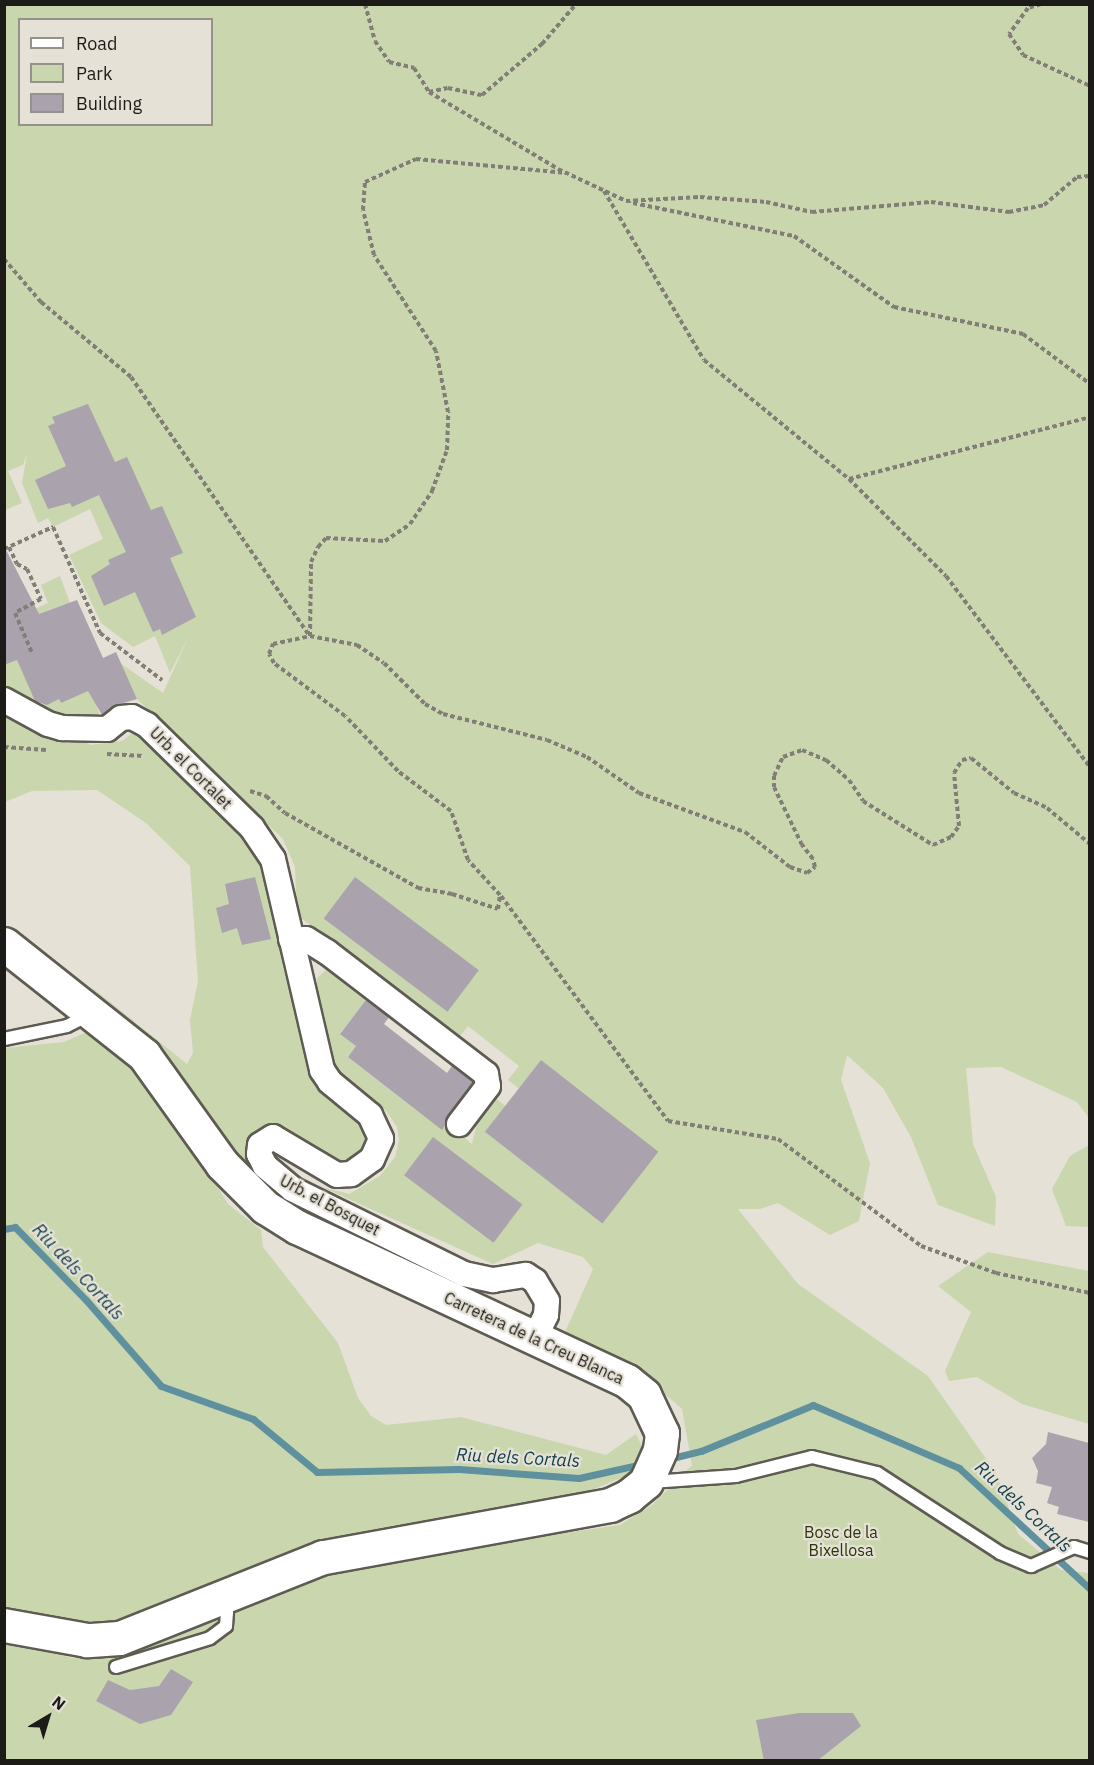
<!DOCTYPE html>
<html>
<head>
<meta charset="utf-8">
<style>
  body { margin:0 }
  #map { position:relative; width:1094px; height:1765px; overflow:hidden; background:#e5e1d7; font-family:"IBM Plex Sans",sans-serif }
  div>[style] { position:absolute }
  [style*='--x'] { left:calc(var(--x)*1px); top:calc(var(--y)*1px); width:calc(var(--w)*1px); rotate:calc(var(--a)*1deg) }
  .green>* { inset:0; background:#cad6ae }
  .stream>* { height:7px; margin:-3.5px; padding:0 3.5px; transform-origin:3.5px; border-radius:3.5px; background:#5f909d }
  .building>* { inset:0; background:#aaa3ad; transform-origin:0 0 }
  .path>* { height:4px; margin-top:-2px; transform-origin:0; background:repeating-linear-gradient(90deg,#817e77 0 4.5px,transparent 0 7.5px) }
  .roads { filter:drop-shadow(2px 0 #5e5b52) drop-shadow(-2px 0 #5e5b52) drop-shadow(0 2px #5e5b52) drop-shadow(0 -2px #5e5b52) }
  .lane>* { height:12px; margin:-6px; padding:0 6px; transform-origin:6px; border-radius:6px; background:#fff }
  .street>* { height:24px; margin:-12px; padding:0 12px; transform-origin:12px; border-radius:12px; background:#fff }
  .secondary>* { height:33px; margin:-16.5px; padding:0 16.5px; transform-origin:16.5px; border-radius:16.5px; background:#fff }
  span { translate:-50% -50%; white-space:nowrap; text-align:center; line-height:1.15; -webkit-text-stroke:4.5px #e5e1d7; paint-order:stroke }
  .street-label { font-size:16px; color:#1d1b17 }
  .park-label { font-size:16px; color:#2c3607 }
  .water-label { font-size:18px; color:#103e49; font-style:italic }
  .frame { position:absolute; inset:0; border:6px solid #1d1b17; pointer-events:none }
  .legend { position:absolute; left:18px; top:18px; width:195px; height:108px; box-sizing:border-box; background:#e5e1d7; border:2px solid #95928a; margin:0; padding:8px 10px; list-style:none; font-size:18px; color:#1d1b17 }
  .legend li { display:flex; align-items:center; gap:12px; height:30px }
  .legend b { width:30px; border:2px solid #95928a }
  .north { position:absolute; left:18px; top:1687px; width:60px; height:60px; -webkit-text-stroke:4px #e5e1d7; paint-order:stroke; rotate:38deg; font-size:16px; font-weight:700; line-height:24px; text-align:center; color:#1d1b17 }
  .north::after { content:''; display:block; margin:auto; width:21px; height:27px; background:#1d1b17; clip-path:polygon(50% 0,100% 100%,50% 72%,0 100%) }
</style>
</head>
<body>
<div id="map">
  <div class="green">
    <div style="clip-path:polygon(evenodd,5px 5px,1089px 5px,1089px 1118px,1077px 1102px,1001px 1067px,966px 1068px,973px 1144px,996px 1197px,995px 1226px,938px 1205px,911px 1137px,883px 1088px,847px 1055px,841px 1080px,870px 1163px,859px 1221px,830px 1235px,778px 1203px,760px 1209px,738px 1209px,798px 1284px,928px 1376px,996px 1473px,1018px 1534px,1061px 1570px,1089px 1573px,1089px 1760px,5px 1760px,5px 1641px,37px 1645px,71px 1658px,100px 1655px,307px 1577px,405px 1556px,620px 1525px,652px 1505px,692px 1465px,682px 1409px,641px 1373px,563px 1337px,593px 1269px,583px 1257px,538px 1243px,493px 1264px,322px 1187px,349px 1194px,380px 1176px,395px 1157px,399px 1140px,397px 1127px,386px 1111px,335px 1072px,316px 985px,318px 977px,326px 970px,366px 1001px,340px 1033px,356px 1046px,348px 1057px,424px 1116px,446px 1122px,472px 1144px,477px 1123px,495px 1098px,624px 1195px,636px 1180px,508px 1080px,519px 1066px,468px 1026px,459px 1037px,297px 915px,295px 867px,283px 839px,137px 699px,120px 663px,163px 693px,189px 636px,170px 673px,155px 636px,133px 647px,101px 623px,69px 555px,103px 539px,90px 509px,53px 527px,48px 518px,38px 523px,22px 483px,27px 454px,23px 465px,8px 471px,22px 503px,5px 510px,5px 5px,20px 20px,212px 20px,212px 124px,20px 124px,20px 20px)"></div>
    <div style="clip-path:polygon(60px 576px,70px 603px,41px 613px,28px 685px,38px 705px,59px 699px,61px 703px,90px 686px,100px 716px,75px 721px,27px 707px,5px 692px,4px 665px,16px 660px,26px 613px,48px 603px,41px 585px)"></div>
    <div style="clip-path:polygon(4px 710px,91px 745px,122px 741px,131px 734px,141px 736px,257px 855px,265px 871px,283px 968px,315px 1084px,328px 1100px,363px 1127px,365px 1143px,358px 1156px,342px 1163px,313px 1148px,258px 1134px,248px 1147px,252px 1171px,244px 1174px,136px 1032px,90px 986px,187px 1064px,193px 1053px,190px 1020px,198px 981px,190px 866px,146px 823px,97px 790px,32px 791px,5px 802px)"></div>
    <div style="clip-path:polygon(94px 1029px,169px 1108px,228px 1204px,261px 1230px,263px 1247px,338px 1343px,358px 1398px,371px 1416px,386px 1425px,461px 1417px,606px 1455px,636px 1434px,642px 1446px,628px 1475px,582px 1494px,147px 1613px,83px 1628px,5px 1615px,5px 1048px,64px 1042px)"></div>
    <div style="clip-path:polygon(1089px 1145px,1089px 1227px,1066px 1226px,1052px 1189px,1070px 1156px)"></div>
    <div style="clip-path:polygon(988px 1252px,1089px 1271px,1089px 1424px,1022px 1404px,977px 1377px,949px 1381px,945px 1371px,971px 1312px,938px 1286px)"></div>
  </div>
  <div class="stream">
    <div style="--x:4;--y:1229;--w:11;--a:-10"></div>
    <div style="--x:15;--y:1227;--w:102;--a:45.8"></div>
    <div style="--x:86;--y:1300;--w:114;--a:48.9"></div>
    <div style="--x:161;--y:1386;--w:98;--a:19.7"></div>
    <div style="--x:253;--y:1419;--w:83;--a:39.6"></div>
    <div style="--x:317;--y:1472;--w:142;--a:-1.2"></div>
    <div style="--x:459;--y:1469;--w:120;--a:4.3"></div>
    <div style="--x:579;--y:1478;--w:65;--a:-12.5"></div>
    <div style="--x:668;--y:1459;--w:34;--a:-14"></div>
    <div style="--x:701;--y:1451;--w:121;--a:-22.3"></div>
    <div style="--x:813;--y:1405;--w:159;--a:23.3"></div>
    <div style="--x:959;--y:1468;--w:178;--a:42.7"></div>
  </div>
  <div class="building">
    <div style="clip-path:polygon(88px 404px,115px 462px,127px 457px,151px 510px,162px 506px,183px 553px,170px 558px,196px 617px,162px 635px,160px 629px,153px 632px,135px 592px,104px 606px,91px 576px,110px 564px,108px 560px,126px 552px,99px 495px,72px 507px,70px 503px,48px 509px,35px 480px,66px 466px,48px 426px,55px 423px,52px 417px)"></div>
    <div style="clip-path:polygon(4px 546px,39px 614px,77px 600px,103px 658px,116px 652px,137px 699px,113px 706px,102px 715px,88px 691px,61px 703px,59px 699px,47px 705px,35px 701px,17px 660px,4px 665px)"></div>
    <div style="clip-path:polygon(255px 877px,271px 939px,242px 945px,237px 928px,222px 933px,216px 908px,229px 904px,225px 884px)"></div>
    <div style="left:355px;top:877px;width:155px;height:52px;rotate:37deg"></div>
    <div style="clip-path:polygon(366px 1000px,389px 1017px,384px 1024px,447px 1073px,452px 1066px,473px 1082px,442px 1130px,348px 1057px,356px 1046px,340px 1034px)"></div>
    <div style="left:541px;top:1060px;width:149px;height:91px;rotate:38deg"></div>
    <div style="left:433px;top:1137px;width:112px;height:48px;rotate:37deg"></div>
    <div style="clip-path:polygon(1048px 1432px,1089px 1443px,1089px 1522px,1057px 1514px,1059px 1507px,1047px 1503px,1052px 1487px,1036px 1483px,1038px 1471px,1032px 1458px,1046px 1444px)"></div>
    <div style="clip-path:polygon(171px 1669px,193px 1682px,171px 1715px,140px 1724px,96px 1701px,108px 1680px,130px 1690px,159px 1686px)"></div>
    <div style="clip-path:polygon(799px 1713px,853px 1713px,861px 1726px,817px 1761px,764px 1761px,756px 1720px)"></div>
  </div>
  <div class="path">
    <div style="--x:365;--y:4;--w:38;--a:75"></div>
    <div style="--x:375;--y:41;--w:25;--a:56"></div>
    <div style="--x:389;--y:62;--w:26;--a:13"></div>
    <div style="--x:414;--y:68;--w:28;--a:58"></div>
    <div style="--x:429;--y:92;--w:150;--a:30.8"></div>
    <div style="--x:558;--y:169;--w:75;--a:25.2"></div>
    <div style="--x:626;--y:201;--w:74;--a:-3.1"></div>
    <div style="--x:700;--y:197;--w:66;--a:4.3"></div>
    <div style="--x:766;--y:202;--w:47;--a:12.3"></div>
    <div style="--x:812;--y:212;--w:119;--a:-4.8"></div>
    <div style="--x:931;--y:202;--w:79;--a:7.3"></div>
    <div style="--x:1009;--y:212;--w:36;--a:-11"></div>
    <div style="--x:1044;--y:205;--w:43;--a:-40.3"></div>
    <div style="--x:1077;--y:177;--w:13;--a:-4"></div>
    <div style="--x:1041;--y:4;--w:14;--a:163"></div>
    <div style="--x:1028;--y:8;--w:32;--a:126"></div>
    <div style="--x:1009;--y:34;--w:25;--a:56"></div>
    <div style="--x:1023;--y:55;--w:74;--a:24.8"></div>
    <div style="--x:429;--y:92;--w:19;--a:-12"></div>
    <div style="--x:448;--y:88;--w:35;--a:12"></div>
    <div style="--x:482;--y:95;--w:79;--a:-40.4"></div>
    <div style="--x:542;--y:44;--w:52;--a:-49.6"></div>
    <div style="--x:604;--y:191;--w:196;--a:59.4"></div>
    <div style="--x:704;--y:360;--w:188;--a:39.4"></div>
    <div style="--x:849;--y:479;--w:137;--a:45"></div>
    <div style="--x:946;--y:576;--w:239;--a:53"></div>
    <div style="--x:633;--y:203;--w:164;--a:11.6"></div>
    <div style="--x:794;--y:236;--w:123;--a:35.4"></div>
    <div style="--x:894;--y:307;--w:132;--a:11.8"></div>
    <div style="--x:1023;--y:334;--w:84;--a:36.7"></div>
    <div style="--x:4;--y:259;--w:57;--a:49.3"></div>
    <div style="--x:41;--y:302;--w:117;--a:39.8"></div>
    <div style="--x:131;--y:377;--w:315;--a:55.4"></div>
    <div style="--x:310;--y:636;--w:74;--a:-89.2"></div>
    <div style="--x:311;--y:562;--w:17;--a:-65"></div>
    <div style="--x:318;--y:547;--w:12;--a:-48"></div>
    <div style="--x:326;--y:538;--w:59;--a:2.9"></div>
    <div style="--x:385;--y:541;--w:30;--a:-34"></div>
    <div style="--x:410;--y:524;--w:40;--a:-56"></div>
    <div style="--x:432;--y:491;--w:44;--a:-69.9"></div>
    <div style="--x:447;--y:450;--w:38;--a:-88"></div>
    <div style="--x:448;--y:412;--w:62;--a:-101.1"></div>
    <div style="--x:436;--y:351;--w:114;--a:-122.9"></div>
    <div style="--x:374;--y:255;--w:46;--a:-103.7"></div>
    <div style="--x:363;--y:210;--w:28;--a:-86"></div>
    <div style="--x:365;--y:182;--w:56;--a:-24.3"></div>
    <div style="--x:416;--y:159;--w:151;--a:5.3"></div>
    <div style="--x:849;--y:479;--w:249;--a:-14.4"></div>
    <div style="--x:9;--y:547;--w:19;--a:65"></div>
    <div style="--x:17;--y:564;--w:11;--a:27"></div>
    <div style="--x:27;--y:569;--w:33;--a:65"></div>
    <div style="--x:41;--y:599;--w:30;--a:152"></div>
    <div style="--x:15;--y:613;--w:43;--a:67"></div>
    <div style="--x:4;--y:549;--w:54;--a:-24.2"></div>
    <div style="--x:53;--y:527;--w:116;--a:66.1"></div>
    <div style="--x:100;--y:633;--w:78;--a:37.2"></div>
    <div style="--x:4;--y:747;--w:42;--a:4.1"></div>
    <div style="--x:107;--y:754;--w:37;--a:3"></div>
    <div style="--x:250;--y:791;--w:17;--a:17"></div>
    <div style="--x:266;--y:796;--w:25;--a:42"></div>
    <div style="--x:285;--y:813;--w:153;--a:29.4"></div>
    <div style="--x:418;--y:888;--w:35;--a:10"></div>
    <div style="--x:452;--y:894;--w:48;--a:18.1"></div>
    <div style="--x:498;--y:909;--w:14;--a:-82"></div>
    <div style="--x:500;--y:895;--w:47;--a:-132.4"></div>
    <div style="--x:468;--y:860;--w:52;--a:-109.1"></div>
    <div style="--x:451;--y:811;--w:66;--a:-143"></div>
    <div style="--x:398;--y:771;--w:76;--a:-133.9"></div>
    <div style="--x:345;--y:716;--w:89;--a:-143.3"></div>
    <div style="--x:274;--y:663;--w:10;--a:-119"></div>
    <div style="--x:269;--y:654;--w:11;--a:-68"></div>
    <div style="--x:273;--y:644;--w:38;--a:-12"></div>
    <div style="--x:310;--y:636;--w:48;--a:10.8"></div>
    <div style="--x:357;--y:645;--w:32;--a:34"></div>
    <div style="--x:384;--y:663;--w:58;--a:45"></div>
    <div style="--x:425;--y:704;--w:21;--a:29"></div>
    <div style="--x:443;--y:714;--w:107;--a:14"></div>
    <div style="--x:547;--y:740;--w:43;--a:23"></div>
    <div style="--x:587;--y:757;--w:63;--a:34.7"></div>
    <div style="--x:639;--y:793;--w:113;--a:20.2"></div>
    <div style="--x:745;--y:832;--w:57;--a:37.9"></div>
    <div style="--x:790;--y:867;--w:18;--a:19"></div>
    <div style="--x:807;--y:873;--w:10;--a:-37"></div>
    <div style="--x:815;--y:867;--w:8;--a:-104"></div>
    <div style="--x:813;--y:859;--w:18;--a:-128"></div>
    <div style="--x:802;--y:845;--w:64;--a:-115.8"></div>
    <div style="--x:774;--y:787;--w:11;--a:-90"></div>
    <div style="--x:774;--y:776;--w:21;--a:-65"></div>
    <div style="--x:783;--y:757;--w:20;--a:-20"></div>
    <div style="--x:802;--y:750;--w:26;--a:23"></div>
    <div style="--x:826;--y:760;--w:30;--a:41"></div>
    <div style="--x:849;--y:780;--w:25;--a:56"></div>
    <div style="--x:863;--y:801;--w:83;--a:32.2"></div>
    <div style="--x:933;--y:845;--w:20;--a:-24"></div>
    <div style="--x:951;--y:837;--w:14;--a:-54"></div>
    <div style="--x:959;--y:826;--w:53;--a:-95.4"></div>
    <div style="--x:954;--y:773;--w:15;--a:-58"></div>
    <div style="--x:962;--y:760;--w:9;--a:-13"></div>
    <div style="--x:971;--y:758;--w:55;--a:39.1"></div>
    <div style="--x:1014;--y:793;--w:36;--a:24"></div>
    <div style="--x:1047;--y:808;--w:56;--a:39.9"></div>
    <div style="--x:501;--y:896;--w:280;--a:53.4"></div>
    <div style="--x:668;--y:1121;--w:111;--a:9.3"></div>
    <div style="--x:778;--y:1139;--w:179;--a:36.8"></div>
    <div style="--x:921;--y:1246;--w:80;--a:19.8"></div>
    <div style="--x:996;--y:1273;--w:96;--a:12"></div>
  </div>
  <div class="roads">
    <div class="lane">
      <div style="--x:4;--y:1039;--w:64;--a:-11.7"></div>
      <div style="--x:67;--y:1026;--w:25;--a:-27"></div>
      <div style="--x:651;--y:1482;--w:85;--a:-4"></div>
      <div style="--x:736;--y:1476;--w:78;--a:-14"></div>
      <div style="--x:812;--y:1457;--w:67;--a:13.8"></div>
      <div style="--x:877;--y:1473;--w:147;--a:33"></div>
      <div style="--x:1000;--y:1553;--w:34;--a:23"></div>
      <div style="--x:1031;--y:1566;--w:47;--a:-23.8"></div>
      <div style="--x:1074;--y:1547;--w:17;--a:17"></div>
      <div style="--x:116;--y:1667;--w:98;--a:-17.1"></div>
      <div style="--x:210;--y:1638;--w:20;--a:-37"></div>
      <div style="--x:226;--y:1626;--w:13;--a:-86"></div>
      <div style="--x:227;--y:1613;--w:16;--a:-117"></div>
    </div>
    <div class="street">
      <div style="--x:4;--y:700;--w:50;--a:28.6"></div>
      <div style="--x:48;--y:724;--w:15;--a:16"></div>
      <div style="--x:62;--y:728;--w:45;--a:1.3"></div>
      <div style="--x:107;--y:729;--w:18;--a:-38"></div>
      <div style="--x:121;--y:718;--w:11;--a:-5"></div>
      <div style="--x:132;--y:717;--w:17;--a:28"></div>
      <div style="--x:147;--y:725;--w:147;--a:44.4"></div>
      <div style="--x:252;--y:828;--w:37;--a:56"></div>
      <div style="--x:273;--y:859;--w:217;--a:76.9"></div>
      <div style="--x:322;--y:1070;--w:14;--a:56"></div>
      <div style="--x:330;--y:1082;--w:52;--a:39.5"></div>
      <div style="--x:370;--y:1115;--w:26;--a:65"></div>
      <div style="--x:381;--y:1139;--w:22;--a:114"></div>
      <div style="--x:372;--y:1159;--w:26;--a:144"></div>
      <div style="--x:351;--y:1174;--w:14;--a:176"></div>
      <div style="--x:337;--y:1175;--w:74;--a:-149.3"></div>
      <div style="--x:273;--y:1137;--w:15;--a:148"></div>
      <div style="--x:260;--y:1145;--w:9;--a:96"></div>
      <div style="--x:259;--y:1154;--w:13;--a:63"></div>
      <div style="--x:265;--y:1166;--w:35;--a:40"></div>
      <div style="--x:292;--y:1189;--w:192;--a:26.3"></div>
      <div style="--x:464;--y:1274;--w:30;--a:12"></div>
      <div style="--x:493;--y:1280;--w:33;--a:-9"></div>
      <div style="--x:526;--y:1275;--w:11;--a:34"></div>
      <div style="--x:535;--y:1281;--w:23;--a:59"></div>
      <div style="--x:547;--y:1301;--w:14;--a:94"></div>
      <div style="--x:546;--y:1315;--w:25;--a:116"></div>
      <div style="--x:291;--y:939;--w:15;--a:0"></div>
      <div style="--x:306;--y:939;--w:25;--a:32"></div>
      <div style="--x:327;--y:952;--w:200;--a:37.5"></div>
      <div style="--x:486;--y:1074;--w:12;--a:81"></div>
      <div style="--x:488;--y:1086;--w:48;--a:127.3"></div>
    </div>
    <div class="secondary">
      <div style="--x:4;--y:944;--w:179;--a:38.4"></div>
      <div style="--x:144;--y:1055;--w:134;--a:54.4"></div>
      <div style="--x:222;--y:1164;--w:61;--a:45"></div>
      <div style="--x:265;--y:1207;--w:38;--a:32"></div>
      <div style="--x:297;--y:1227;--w:364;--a:25"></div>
      <div style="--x:627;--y:1381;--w:22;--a:39"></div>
      <div style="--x:644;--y:1395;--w:42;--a:64.7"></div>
      <div style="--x:662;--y:1433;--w:17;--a:97"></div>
      <div style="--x:660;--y:1450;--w:35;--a:114"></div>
      <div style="--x:646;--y:1482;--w:22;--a:141"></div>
      <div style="--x:629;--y:1496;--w:21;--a:155"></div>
      <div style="--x:610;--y:1505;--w:292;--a:169.7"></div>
      <div style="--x:323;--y:1557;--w:219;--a:158.3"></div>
      <div style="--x:119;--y:1638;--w:32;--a:176"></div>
      <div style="--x:87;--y:1640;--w:84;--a:-169.8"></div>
    </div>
  </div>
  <div class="street-label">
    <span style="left:191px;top:768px;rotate:45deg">Urb. el Cortalet</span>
    <span style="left:330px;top:1205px;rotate:28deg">Urb. el Bosquet</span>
    <span style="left:534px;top:1338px;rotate:25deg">Carretera de la Creu Blanca</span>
  </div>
  <div class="park-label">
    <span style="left:841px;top:1541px">Bosc de la<br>Bixellosa</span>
  </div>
  <div class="water-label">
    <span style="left:78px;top:1272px;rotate:47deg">Riu dels Cortals</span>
    <span style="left:518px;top:1458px;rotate:3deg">Riu dels Cortals</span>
    <span style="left:1023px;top:1507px;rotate:43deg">Riu dels Cortals</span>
  </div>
  <div class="frame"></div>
  <ul class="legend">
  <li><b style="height:8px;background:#fff"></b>Road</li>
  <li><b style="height:16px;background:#cad6ae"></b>Park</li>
  <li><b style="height:16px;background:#aaa3ad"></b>Building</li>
  </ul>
  <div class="north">N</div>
</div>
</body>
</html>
